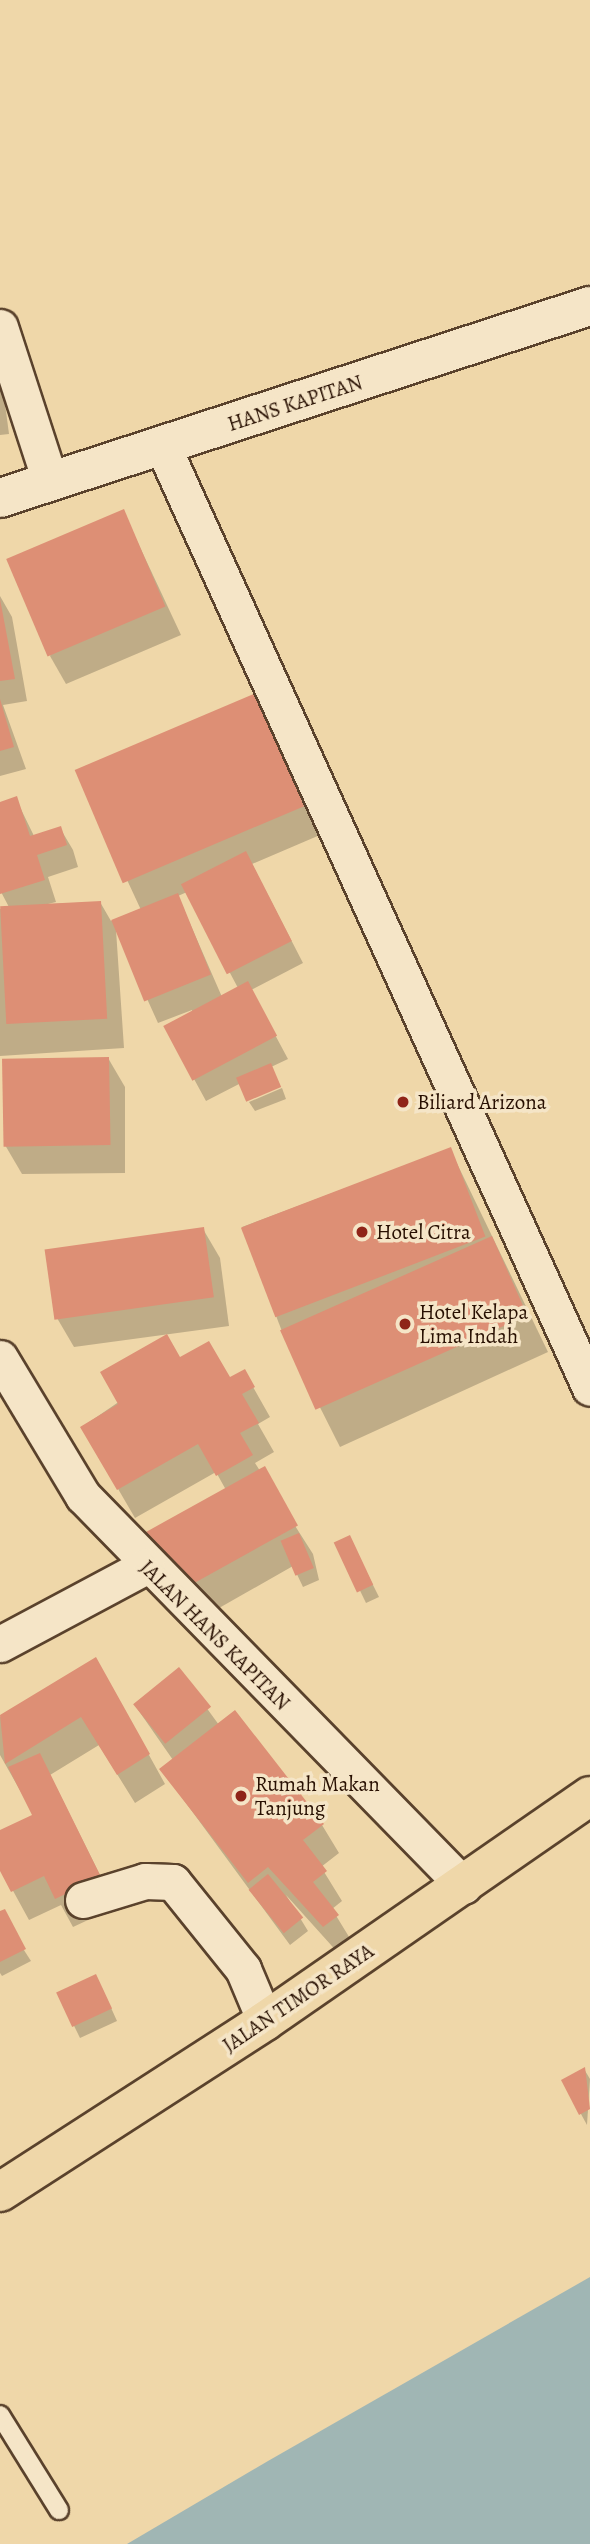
<!DOCTYPE html>
<html>
<head>
<meta charset="utf-8">
<style>
  body { margin:0 }
  #map { position:relative; width:590px; height:2544px; overflow:hidden; background:#efd7a9; font-family:Alegreya,serif }
  div>[style] { position:absolute }
  [style*='--x'] { left:calc(var(--x)*1px); top:calc(var(--y)*1px); width:calc(var(--w)*1px); rotate:calc(var(--a)*1deg) }
  .water>* { inset:0; background:#a0b6b4 }
  .shadow>* { inset:0; background:#0003 }
  .building>* { inset:0; background:#dd8f75; transform-origin:0 0 }
  .roads { filter:drop-shadow(2px 0 #5a422c) drop-shadow(-2px 0 #5a422c) drop-shadow(0 2px #5a422c) drop-shadow(0 -2px #5a422c) }
  .service>* { height:18px; margin:-9px; padding:0 9px; transform-origin:9px; border-radius:9px; background:#f5e5c7 }
  .minor>* { height:35px; margin:-17.5px; padding:0 17.5px; transform-origin:17.5px; border-radius:17.5px; background:#f5e5c7 }
  .tertiary>* { height:38px; margin:-19px; padding:0 19px; transform-origin:19px; border-radius:19px; background:#f5e5c7 }
  .trunk>* { height:38px; margin:-19px; padding:0 19px; transform-origin:19px; border-radius:19px; background:#efd7a9 }
  .dots>* { width:19px; height:19px; translate:-50% -50%; box-sizing:border-box; border:4px solid #f5e5c7; border-radius:50% }
  span { translate:-50% -50%; white-space:nowrap; text-align:center; line-height:1.15; -webkit-text-stroke:7px #f5e5c7; paint-order:stroke }
  .street-label { font-size:21px; color:#281002 }
  .poi-label { font-size:21px; color:#281002 }
  .left { translate:0 -50%; text-align:left }
</style>
</head>
<body>
<div id="map">
  <div class="water">
    <div style="clip-path:polygon(590px 2277px,590px 2544px,127px 2544px,268px 2461px)"></div>
  </div>
  <div class="shadow">
    <div style="clip-path:polygon(0 366px,9px 434px,0 435px)"></div>
    <div style="clip-path:polygon(123px 511px,181px 635px,66px 684px,50px 656px)"></div>
    <div style="clip-path:polygon(0 596px,12px 617px,27px 701px,3px 705px,26px 769px,0 776px)"></div>
    <div style="clip-path:polygon(evenodd,255px 695px,320px 835px,252px 864px,303px 963px,251px 990px,288px 1059px,271px 1067px,280px 1085px,247px 1098px,241px 1083px,206px 1101px,194px 1079px,192px 1010px,158px 1023px,116px 930px,124px 1048px,0 1056px,0 909px,10px 909px,0 890px,0 804px,16px 799px,34px 836px,60px 828px,73px 850px,78px 867px,48px 877px,56px 902px,48px 904px,100px 902px,111px 921px,141px 910px,77px 772px,255px 695px,187px 892px,238px 988px,222px 997px,178px 896px,187px 892px)"></div>
    <div style="clip-path:polygon(108px 1058px,125px 1087px,125px 1173px,22px 1174px,5px 1145px)"></div>
    <div style="clip-path:polygon(282px 1088px,286px 1099px,255px 1111px,249px 1102px)"></div>
    <div style="clip-path:polygon(450px 1149px,548px 1352px,340px 1447px,283px 1334px,242px 1227px)"></div>
    <div style="clip-path:polygon(203px 1229px,220px 1258px,229px 1326px,74px 1347px,57px 1318px)"></div>
    <div style="clip-path:polygon(180px 1360px,230px 1379px,244px 1371px,270px 1417px,258px 1424px,274px 1452px,255px 1463px,313px 1554px,319px 1580px,303px 1587px,293px 1566px,198px 1620px,149px 1534px,226px 1490px,216px 1472px,135px 1518px,82px 1427px)"></div>
    <div style="clip-path:polygon(337px 1543px,355px 1549px,379px 1597px,366px 1603px)"></div>
    <div style="clip-path:polygon(96px 1659px,165px 1784px,135px 1803px,99px 1745px,50px 1775px,116px 1907px,73px 1927px,61px 1905px,29px 1920px,0 1867px,0 1832px,34px 1815px,0 1755px,0 1717px)"></div>
    <div style="clip-path:polygon(179px 1670px,219px 1725px,322px 1825px,339px 1853px,321px 1867px,342px 1901px,332px 1909px,354px 1945px,340px 1955px,286px 1895px,308px 1931px,290px 1945px,161px 1769px,173px 1760px,134px 1704px)"></div>
    <div style="clip-path:polygon(0 1913px,31px 1961px,2px 1976px,0 1973px)"></div>
    <div style="clip-path:polygon(102px 1988px,117px 2021px,80px 2038px,58px 1993px)"></div>
    <div style="clip-path:polygon(584px 2069px,590px 2079px,587px 2125px,563px 2081px)"></div>
  </div>
  <div class="building">
    <div style="left:124px;top:509px;width:106px;height:128px;rotate:67deg"></div>
    <div style="clip-path:polygon(0 599px,15px 679px,0 681px)"></div>
    <div style="left:256px;top:693px;width:123px;height:197px;rotate:67deg"></div>
    <div style="clip-path:polygon(0 699px,14px 747px,0 751px)"></div>
    <div style="clip-path:polygon(17px 796px,30px 836px,61px 826px,67px 845px,37px 855px,45px 880px,0 894px,0 802px)"></div>
    <div style="left:246px;top:851px;width:101px;height:73px;rotate:63deg"></div>
    <div style="left:178px;top:893px;width:88px;height:72px;rotate:68deg"></div>
    <div style="left:101px;top:901px;width:118px;height:101px;rotate:87deg"></div>
    <div style="left:248px;top:981px;width:62px;height:96px;rotate:62deg"></div>
    <div style="left:109px;top:1057px;width:88px;height:107px;rotate:89deg"></div>
    <div style="left:271px;top:1063px;width:26px;height:38px;rotate:67deg"></div>
    <div style="left:451px;top:1147px;width:96px;height:225px;rotate:69deg"></div>
    <div style="left:204px;top:1227px;width:71px;height:161px;rotate:82deg"></div>
    <div style="left:492px;top:1236px;width:87px;height:232px;rotate:66deg"></div>
    <div style="clip-path:polygon(167px 1334px,180px 1357px,209px 1341px,230px 1377px,245px 1369px,255px 1387px,242px 1394px,259px 1423px,240px 1433px,253px 1455px,216px 1476px,198px 1444px,117px 1490px,80px 1427px,118px 1404px,100px 1372px)"></div>
    <div style="left:265px;top:1466px;width:68px;height:136px;rotate:61deg"></div>
    <div style="left:299px;top:1533px;width:38px;height:20px;rotate:67deg"></div>
    <div style="left:350px;top:1535px;width:55px;height:18px;rotate:65deg"></div>
    <div style="clip-path:polygon(96px 1657px,150px 1754px,117px 1775px,81px 1717px,5px 1764px,0 1715px)"></div>
    <div style="left:179px;top:1667px;width:51px;height:59px;rotate:51deg"></div>
    <div style="clip-path:polygon(235px 1710px,324px 1824px,303px 1840px,327px 1871px,313px 1882px,339px 1915px,323px 1927px,268px 1867px,248px 1883px,159px 1769px)"></div>
    <div style="clip-path:polygon(40px 1753px,101px 1877px,55px 1899px,44px 1876px,11px 1892px,0 1871px,0 1830px,32px 1815px,8px 1767px)"></div>
    <div style="left:268px;top:1874px;width:56px;height:25px;rotate:51deg"></div>
    <div style="clip-path:polygon(5px 1909px,26px 1949px,0 1962px,0 1911px)"></div>
    <div style="left:96px;top:1974px;width:38px;height:44px;rotate:65deg"></div>
    <div style="clip-path:polygon(585px 2067px,590px 2109px,579px 2115px,561px 2080px)"></div>
  </div>
  <div class="roads">
    <div class="service">
      <div style="--x:0;--y:2415;--w:112;--a:58.2"></div>
    </div>
    <div class="minor">
      <div style="--x:0;--y:327;--w:162;--a:72"></div>
      <div style="--x:163;--y:447;--w:1033;--a:65.59"></div>
      <div style="--x:0;--y:1358;--w:161;--a:59"></div>
      <div style="--x:83;--y:1496;--w:545;--a:45.67"></div>
      <div style="--x:0;--y:1644;--w:166;--a:-28.1"></div>
      <div style="--x:83;--y:1900;--w:65;--a:-17"></div>
      <div style="--x:145;--y:1881;--w:28;--a:2"></div>
      <div style="--x:173;--y:1882;--w:112;--a:51.2"></div>
      <div style="--x:243;--y:1969;--w:56;--a:67.1"></div>
    </div>
    <div class="tertiary">
      <div style="--x:0;--y:498;--w:620;--a:-18.03"></div>
    </div>
    <div class="trunk">
      <div style="--x:0;--y:2192;--w:315;--a:-32.8"></div>
      <div style="--x:265;--y:2021;--w:395;--a:-34.7"></div>
    </div>
  </div>
  <div class="dots">
    <div style="left:403px;top:1102px;background:#8f2418"></div>
    <div style="left:362px;top:1232px;background:#8f2418"></div>
    <div style="left:405px;top:1324px;background:#8f2418"></div>
    <div style="left:241px;top:1796px;background:#8f2418"></div>
  </div>
  <div class="street-label">
    <span style="left:295px;top:403px;rotate:-18deg">HANS KAPITAN</span>
    <span style="left:215px;top:1635px;rotate:45deg">JALAN HANS KAPITAN</span>
    <span style="left:298px;top:1998px;rotate:-34deg">JALAN TIMOR RAYA</span>
  </div>
  <div class="poi-label">
    <span class="left" style="left:417px;top:1102px">Biliard Arizona</span>
    <span class="left" style="left:376px;top:1232px">Hotel Citra</span>
    <span class="left" style="left:419px;top:1324px">Hotel Kelapa<br>Lima Indah</span>
    <span class="left" style="left:255px;top:1796px">Rumah Makan<br>Tanjung</span>
  </div>
</div>
</body>
</html>
